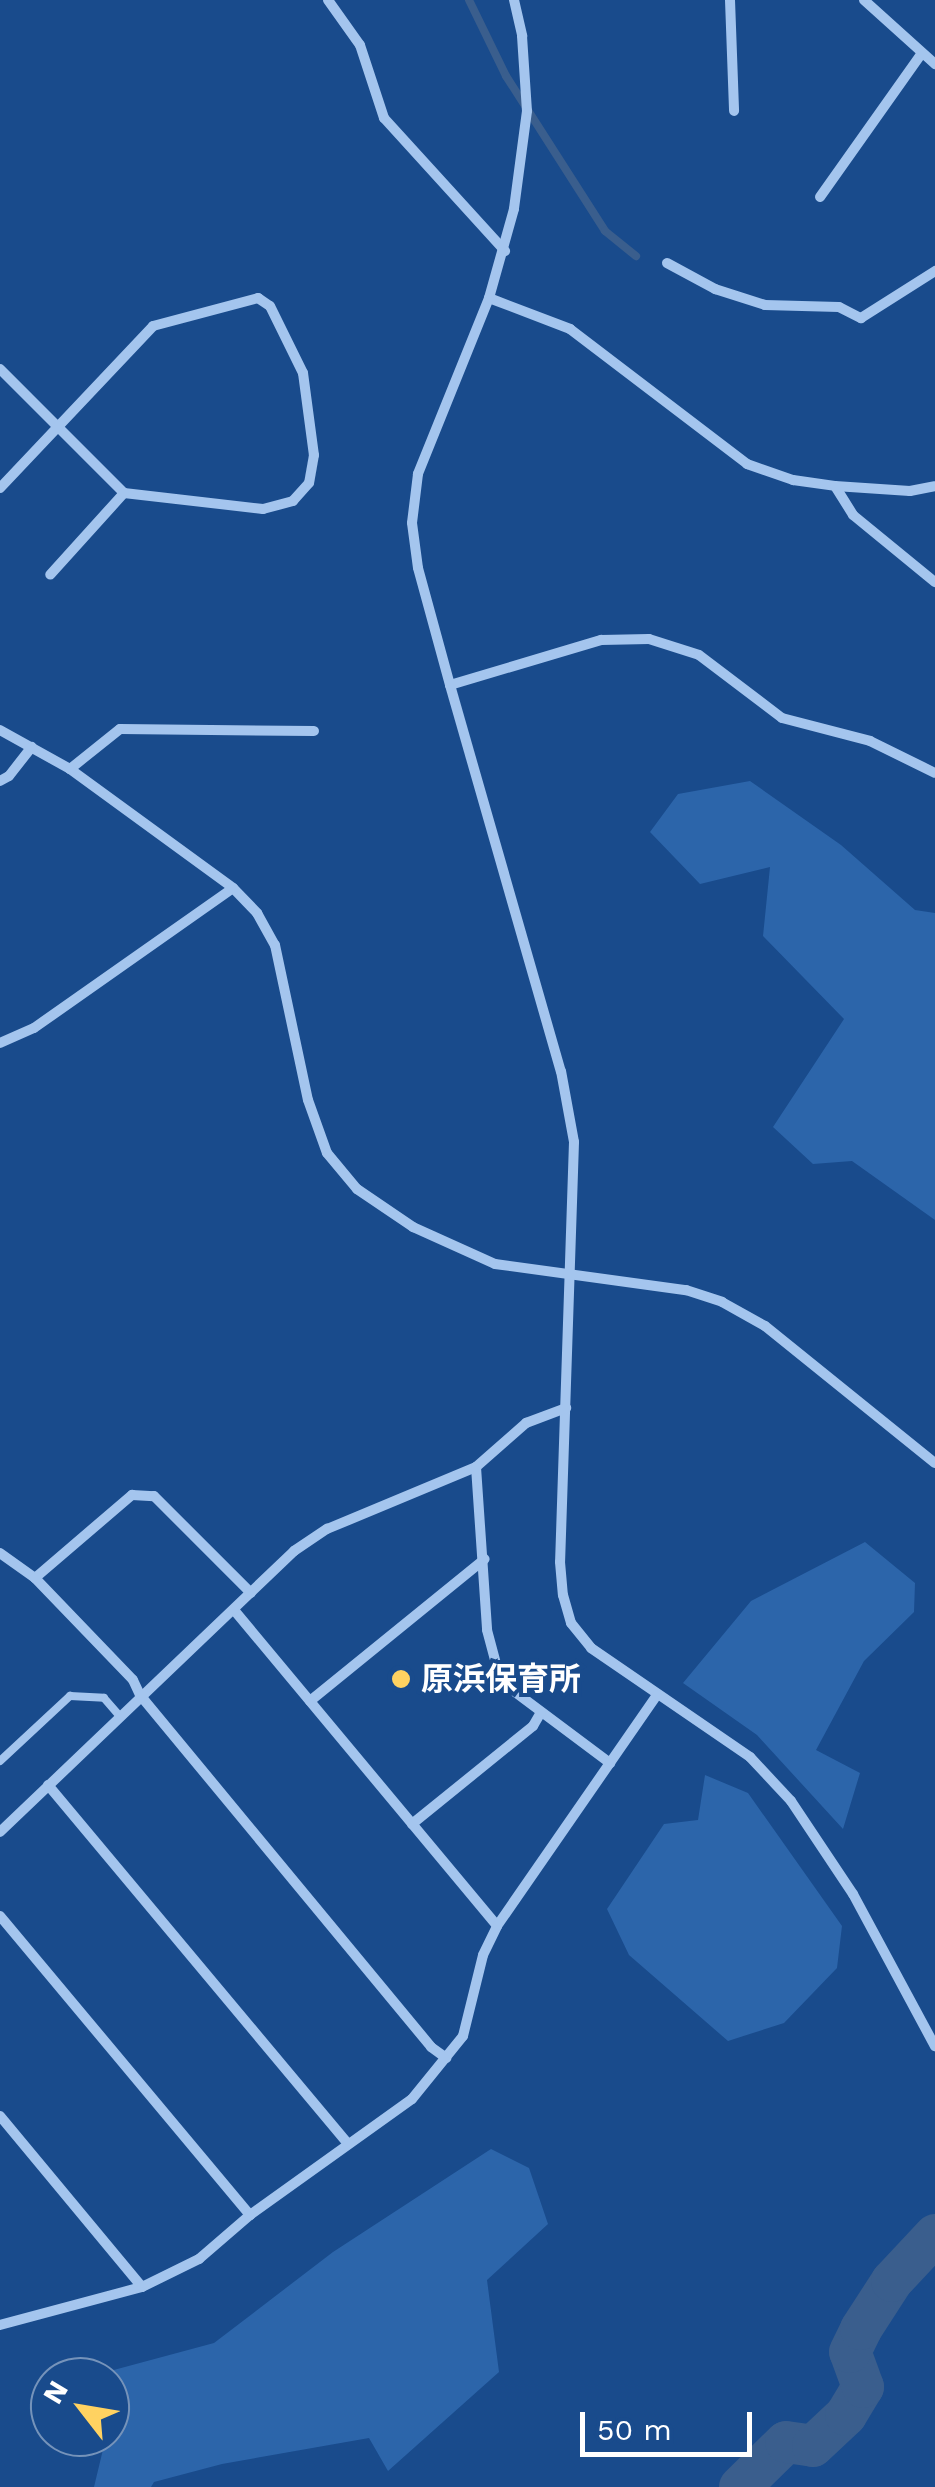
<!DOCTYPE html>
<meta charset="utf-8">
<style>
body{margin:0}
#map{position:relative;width:935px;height:2487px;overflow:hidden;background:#194b8c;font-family:"Work Sans","Noto Sans JP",sans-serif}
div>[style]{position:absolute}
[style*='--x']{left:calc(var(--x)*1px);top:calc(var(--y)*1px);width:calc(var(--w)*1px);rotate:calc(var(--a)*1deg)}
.green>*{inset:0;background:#2c65aa}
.stream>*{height:8px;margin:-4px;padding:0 4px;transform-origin:4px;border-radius:4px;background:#3a5e8d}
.river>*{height:42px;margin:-21px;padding:0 21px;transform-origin:21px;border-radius:21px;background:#3a5e8d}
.service>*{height:8px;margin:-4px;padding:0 4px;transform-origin:4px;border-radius:4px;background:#a4c5ee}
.minor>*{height:10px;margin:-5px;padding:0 5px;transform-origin:5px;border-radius:5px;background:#a4c5ee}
.dots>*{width:28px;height:28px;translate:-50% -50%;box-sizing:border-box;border:5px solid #194b8c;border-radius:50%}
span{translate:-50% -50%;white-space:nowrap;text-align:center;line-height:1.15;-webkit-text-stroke:8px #194b8c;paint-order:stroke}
.poi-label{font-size:32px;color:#fff;font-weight:700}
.left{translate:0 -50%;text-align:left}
.north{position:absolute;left:30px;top:2357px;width:100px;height:100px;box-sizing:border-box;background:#194b8c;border:2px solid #7593ba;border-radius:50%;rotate:301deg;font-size:28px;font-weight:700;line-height:40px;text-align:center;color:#fff}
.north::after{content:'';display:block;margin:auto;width:35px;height:45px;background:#ffd261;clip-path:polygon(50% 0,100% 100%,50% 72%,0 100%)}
.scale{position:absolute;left:580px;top:2412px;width:172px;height:45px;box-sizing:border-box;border:5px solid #fff;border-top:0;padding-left:12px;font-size:30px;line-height:35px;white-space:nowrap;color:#fff;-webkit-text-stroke:8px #194b8c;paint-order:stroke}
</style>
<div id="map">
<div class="green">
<div style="clip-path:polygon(750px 781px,841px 845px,915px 910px,935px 913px,935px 1220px,852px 1161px,813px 1164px,773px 1127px,844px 1019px,763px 936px,770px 867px,700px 884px,650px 832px,678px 794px)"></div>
<div style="clip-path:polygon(865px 1542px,915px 1583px,914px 1612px,864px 1661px,816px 1750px,860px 1773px,843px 1829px,757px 1735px,683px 1683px,751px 1601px)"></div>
<div style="clip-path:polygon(705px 1775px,748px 1793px,842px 1926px,837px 1968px,784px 2023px,728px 2041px,629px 1955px,607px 1909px,664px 1824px,698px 1820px)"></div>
<div style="clip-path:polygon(491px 2149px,529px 2168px,548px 2224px,487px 2280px,499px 2372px,388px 2471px,369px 2438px,222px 2464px,154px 2482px,151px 2487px,94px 2487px,106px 2437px,110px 2437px,110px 2371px,214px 2343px,333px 2252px)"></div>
</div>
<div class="stream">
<div style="--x:469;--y:0;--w:85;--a:64"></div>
<div style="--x:506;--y:76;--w:184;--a:57.4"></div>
<div style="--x:605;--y:231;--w:40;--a:39"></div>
</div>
<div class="river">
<div style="--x:740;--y:2487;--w:64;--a:-44.4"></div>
<div style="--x:786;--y:2442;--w:27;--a:8"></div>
<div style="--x:813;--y:2446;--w:45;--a:-43.2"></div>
<div style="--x:846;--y:2415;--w:33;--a:-59"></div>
<div style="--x:863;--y:2387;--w:37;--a:-110"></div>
<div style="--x:850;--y:2352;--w:25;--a:-64"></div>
<div style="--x:861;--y:2329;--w:57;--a:-57.1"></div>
<div style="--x:892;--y:2281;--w:63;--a:-46.9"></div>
</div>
<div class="service">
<div style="--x:0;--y:1761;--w:96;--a:-42.9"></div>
<div style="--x:70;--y:1696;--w:34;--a:3"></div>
<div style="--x:104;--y:1698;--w:23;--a:49"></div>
</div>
<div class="minor">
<div style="--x:328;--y:0;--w:55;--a:54.6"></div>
<div style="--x:360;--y:45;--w:77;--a:71.8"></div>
<div style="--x:384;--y:118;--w:180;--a:47.7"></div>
<div style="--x:514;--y:0;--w:37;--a:77"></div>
<div style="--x:522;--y:36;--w:75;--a:86.2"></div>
<div style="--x:527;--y:111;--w:99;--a:97.6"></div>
<div style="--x:514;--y:209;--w:92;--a:105.7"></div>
<div style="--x:489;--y:298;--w:190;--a:112"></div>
<div style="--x:418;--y:474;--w:49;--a:97"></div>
<div style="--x:412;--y:523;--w:45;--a:82.4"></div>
<div style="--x:418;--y:568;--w:121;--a:74.7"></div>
<div style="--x:450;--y:685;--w:402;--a:74"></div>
<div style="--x:561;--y:1071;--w:72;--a:79.6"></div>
<div style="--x:574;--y:1142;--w:420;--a:91.9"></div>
<div style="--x:560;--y:1562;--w:33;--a:85"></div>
<div style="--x:563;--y:1595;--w:29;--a:74"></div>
<div style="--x:571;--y:1623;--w:32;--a:51"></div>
<div style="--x:591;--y:1648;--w:193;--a:34.4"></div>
<div style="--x:750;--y:1757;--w:60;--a:47"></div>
<div style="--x:791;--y:1801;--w:112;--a:56.3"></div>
<div style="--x:853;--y:1894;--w:173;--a:61.7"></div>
<div style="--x:730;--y:0;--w:111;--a:87.9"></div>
<div style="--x:864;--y:0;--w:96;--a:42"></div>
<div style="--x:820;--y:197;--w:176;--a:-54.7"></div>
<div style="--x:667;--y:263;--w:55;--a:28.4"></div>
<div style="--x:715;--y:289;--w:52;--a:17.7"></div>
<div style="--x:765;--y:305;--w:74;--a:1.5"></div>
<div style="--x:839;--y:307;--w:25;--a:27"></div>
<div style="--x:861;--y:318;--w:88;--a:-32.4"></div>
<div style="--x:489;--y:298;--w:87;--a:20.9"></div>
<div style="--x:570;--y:329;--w:223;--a:37.3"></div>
<div style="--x:747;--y:464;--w:49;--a:19.2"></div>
<div style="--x:793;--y:480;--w:42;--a:8.1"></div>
<div style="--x:835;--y:486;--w:75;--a:3.8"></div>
<div style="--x:910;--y:491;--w:25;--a:-11"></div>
<div style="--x:0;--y:369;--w:175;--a:45"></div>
<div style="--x:835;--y:486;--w:34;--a:58"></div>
<div style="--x:853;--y:515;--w:106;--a:39.3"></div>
<div style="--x:0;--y:488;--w:223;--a:-46.6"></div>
<div style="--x:153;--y:326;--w:109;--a:-14.9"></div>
<div style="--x:258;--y:298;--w:14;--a:34"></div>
<div style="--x:270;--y:306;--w:75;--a:63.8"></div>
<div style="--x:303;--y:373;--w:83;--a:82.4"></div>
<div style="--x:314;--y:455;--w:28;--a:100"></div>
<div style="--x:309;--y:483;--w:24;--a:132"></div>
<div style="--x:293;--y:501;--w:31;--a:165"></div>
<div style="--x:263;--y:509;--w:140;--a:-173.4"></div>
<div style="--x:124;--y:493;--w:110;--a:132.1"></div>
<div style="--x:450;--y:685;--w:158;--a:-16.6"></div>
<div style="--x:601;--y:640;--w:48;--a:-1.2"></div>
<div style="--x:649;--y:639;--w:52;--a:17.7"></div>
<div style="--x:699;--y:655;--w:104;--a:37.2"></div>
<div style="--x:782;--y:718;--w:91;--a:14.6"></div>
<div style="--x:870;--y:741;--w:72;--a:26.2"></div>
<div style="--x:0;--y:730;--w:80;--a:29.1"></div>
<div style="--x:70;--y:769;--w:202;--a:36.1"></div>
<div style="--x:233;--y:888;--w:35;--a:46"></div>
<div style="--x:257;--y:913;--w:37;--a:61"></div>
<div style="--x:275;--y:945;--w:158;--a:78"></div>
<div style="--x:308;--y:1100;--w:56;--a:70.3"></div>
<div style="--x:327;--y:1153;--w:47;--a:50.2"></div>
<div style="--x:357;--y:1189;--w:68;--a:34.2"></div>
<div style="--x:413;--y:1227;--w:90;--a:24.3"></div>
<div style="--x:495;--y:1264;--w:193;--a:7.8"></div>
<div style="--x:686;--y:1290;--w:38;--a:18"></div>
<div style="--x:722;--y:1302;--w:49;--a:29.2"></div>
<div style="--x:765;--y:1326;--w:218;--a:38.9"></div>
<div style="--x:70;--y:769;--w:64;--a:-38.7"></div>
<div style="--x:120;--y:729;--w:194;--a:0.6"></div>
<div style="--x:0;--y:781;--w:10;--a:-29"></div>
<div style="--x:9;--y:776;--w:37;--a:-52"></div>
<div style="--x:0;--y:1043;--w:37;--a:-24"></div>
<div style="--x:34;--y:1028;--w:243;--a:-35.1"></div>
<div style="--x:476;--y:1467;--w:163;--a:86.1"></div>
<div style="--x:487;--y:1630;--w:39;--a:75"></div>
<div style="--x:497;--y:1668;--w:30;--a:53"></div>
<div style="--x:515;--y:1692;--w:119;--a:36.8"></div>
<div style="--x:0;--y:1553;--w:43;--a:35.5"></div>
<div style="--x:35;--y:1578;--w:141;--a:46.1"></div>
<div style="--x:133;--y:1680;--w:17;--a:65"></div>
<div style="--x:140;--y:1695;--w:457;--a:50.4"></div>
<div style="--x:431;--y:2047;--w:19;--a:36"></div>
<div style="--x:35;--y:1578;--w:128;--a:-40.6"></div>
<div style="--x:132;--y:1495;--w:22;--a:3"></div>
<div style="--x:154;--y:1496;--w:137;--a:45"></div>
<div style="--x:234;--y:1610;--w:411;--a:50.2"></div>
<div style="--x:310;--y:1701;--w:225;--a:-39.1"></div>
<div style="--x:48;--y:1785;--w:468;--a:50.1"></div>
<div style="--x:412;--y:1824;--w:156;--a:-39"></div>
<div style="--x:533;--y:1726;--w:16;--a:-60"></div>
<div style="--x:0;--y:1832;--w:407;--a:-43.7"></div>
<div style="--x:294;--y:1551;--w:40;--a:-34"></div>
<div style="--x:327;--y:1529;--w:161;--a:-22.6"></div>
<div style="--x:476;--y:1467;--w:67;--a:-41.3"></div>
<div style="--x:526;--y:1423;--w:43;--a:-20.6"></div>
<div style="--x:0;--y:1916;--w:390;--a:50.1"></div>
<div style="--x:0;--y:2116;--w:222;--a:50.3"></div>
<div style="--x:0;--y:2325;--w:147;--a:-15"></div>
<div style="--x:142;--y:2287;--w:64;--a:-26.2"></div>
<div style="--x:199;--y:2259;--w:67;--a:-40.8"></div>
<div style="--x:250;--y:2215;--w:199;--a:-35.6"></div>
<div style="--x:412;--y:2099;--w:81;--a:-51"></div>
<div style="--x:463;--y:2036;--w:83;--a:-76.1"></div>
<div style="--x:483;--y:1955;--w:32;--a:-64"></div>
<div style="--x:497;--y:1926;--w:281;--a:-55.3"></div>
</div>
<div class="dots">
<div style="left:401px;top:1679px;background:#ffd261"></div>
</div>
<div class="poi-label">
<span class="left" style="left:421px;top:1679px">原浜保育所</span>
</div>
<div class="north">N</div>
<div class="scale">50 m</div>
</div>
